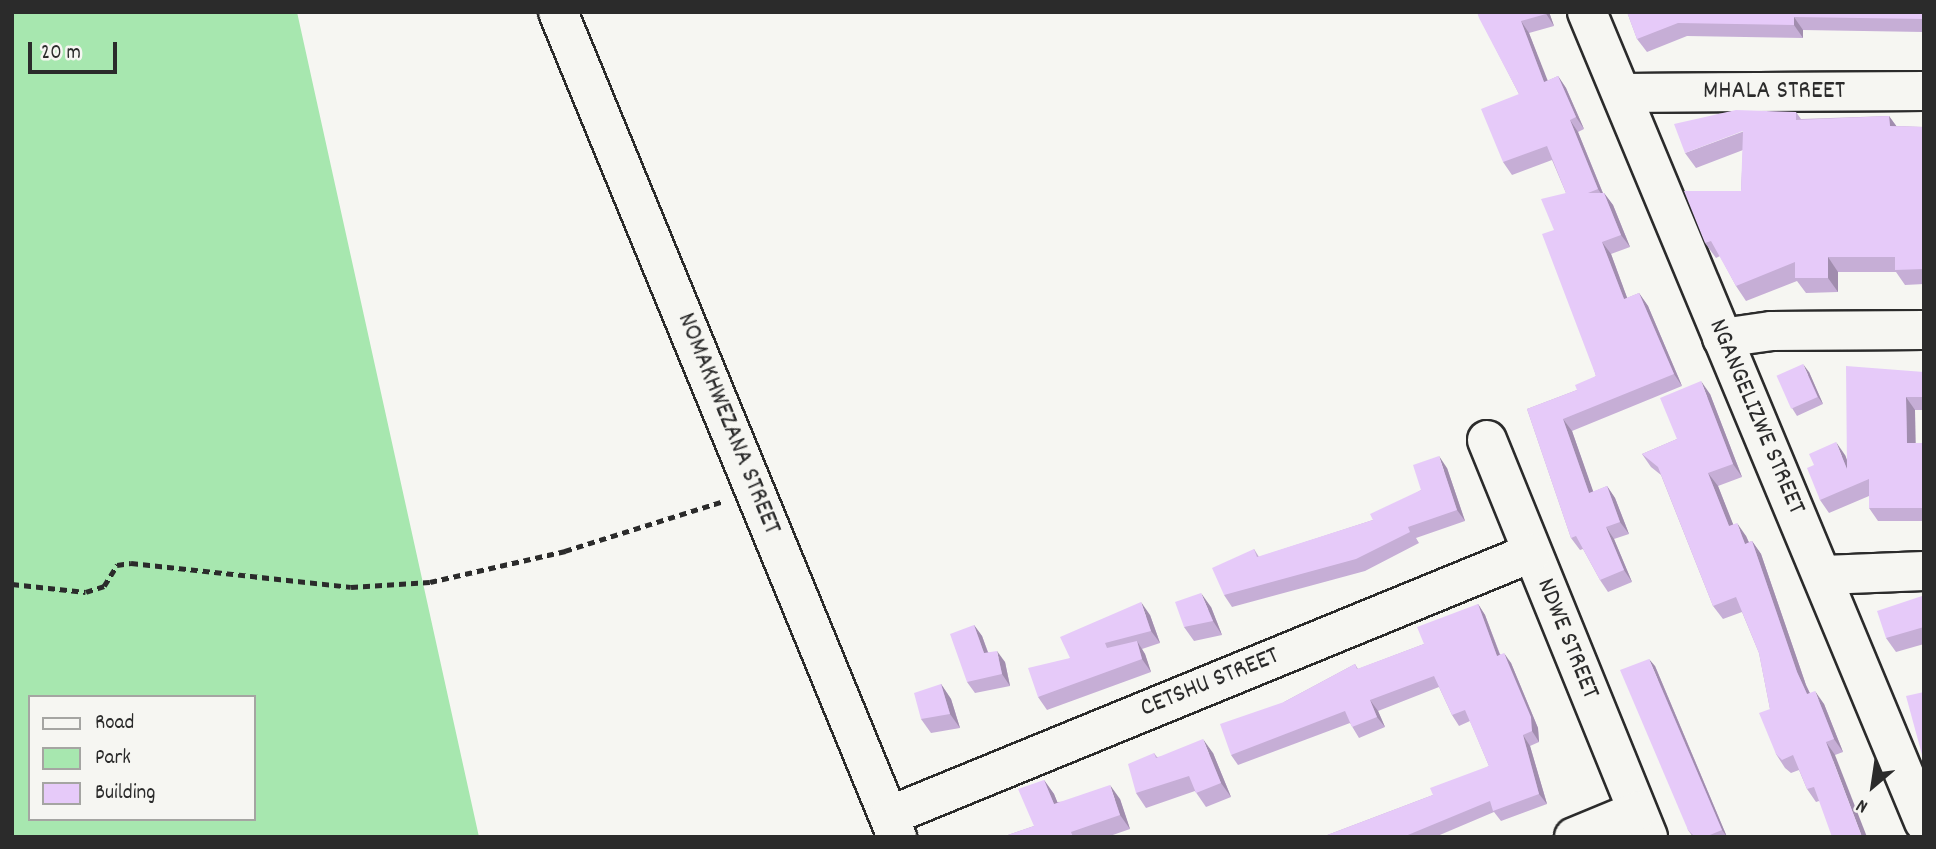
<!DOCTYPE html>
<style>
body{margin:0}
#map{position:relative;width:1936px;height:849px;overflow:hidden;background:#f6f6f2;font-family:Dekko,sans-serif}
div>[style]{position:absolute}
[style*='--x']{left:calc(var(--x)*1px);top:calc(var(--y)*1px);width:calc(var(--w)*1px);rotate:calc(var(--a)*1deg)}
.green>*{inset:0;background:#a7e7af}
.path>*{height:4.5px;margin-top:-2.25px;transform-origin:0;background:repeating-linear-gradient(90deg,#2b2b2b 0 7px,transparent 0 12px)}
.roads{filter:drop-shadow(2px 0 #2b2b2b) drop-shadow(-2px 0 #2b2b2b) drop-shadow(0 2px #2b2b2b) drop-shadow(0 -2px #2b2b2b)}
.minor>*{height:38px;margin:-19px;padding:0 19px;transform-origin:19px;border-radius:19px;background:#f6f6f2}
.wall>*{inset:0;background:#c6aed6}
.shaded-wall>*{inset:0;background:#a18dae}
.building>*{inset:0;background:#e6caf9;transform-origin:0 0}
span{translate:-50% -50%;white-space:nowrap;text-align:center;line-height:1.15;-webkit-text-stroke:5px #f6f6f2;paint-order:stroke}
.street-label{font-size:26px;color:#2b2b2b}
.frame{position:absolute;inset:0;border:14px solid #2b2b2b;pointer-events:none}
.legend{position:absolute;left:28px;top:695px;width:228px;height:126px;box-sizing:border-box;background:#f6f6f2;border:2px solid #a5a5a2;margin:0;padding:9px 12px;list-style:none;font-size:21px;color:#2b2b2b}
.legend li{display:flex;align-items:center;gap:14px;height:35px}
.legend b{width:35px;border:2px solid #a5a5a2}
.north{position:absolute;left:1838px;top:751px;width:70px;height:70px;-webkit-text-stroke:5px #f6f6f2;paint-order:stroke;rotate:209deg;font-size:19px;font-weight:700;line-height:28px;text-align:center;color:#2b2b2b}
.north::after{content:'';display:block;margin:auto;width:24px;height:32px;background:#2b2b2b;clip-path:polygon(50% 0,100% 100%,50% 72%,0 100%)}
.scale{position:absolute;left:28px;top:42px;width:89px;height:32px;box-sizing:border-box;border:4px solid #2b2b2b;border-top:0;padding-left:9px;font-size:21px;line-height:24px;white-space:nowrap;color:#2b2b2b;-webkit-text-stroke:5px #f6f6f2;paint-order:stroke}
</style>
<div id="map">
<div class="green">
<div style="clip-path:polygon(evenodd,12px 12px,297px 12px,479px 837px,12px 837px,12px 12px,30px 697px,254px 697px,254px 819px,30px 819px,30px 697px)"></div>
</div>
<div class="path">
<div style="--x:12;--y:584;--w:74;--a:6.2"></div>
<div style="--x:86;--y:592;--w:19;--a:-18"></div>
<div style="--x:104;--y:586;--w:25;--a:-58"></div>
<div style="--x:117;--y:565;--w:14;--a:-8"></div>
<div style="--x:131;--y:563;--w:221;--a:6.2"></div>
<div style="--x:351;--y:587;--w:79;--a:-3.6"></div>
<div style="--x:430;--y:582;--w:139;--a:-12.9"></div>
<div style="--x:565;--y:551;--w:167;--a:-17.5"></div>
</div>
<div class="roads">
<div class="minor">
<div style="--x:558;--y:12;--w:892;--a:67.66"></div>
<div style="--x:1587;--y:12;--w:877;--a:67.41"></div>
<div style="--x:1624;--y:93;--w:300;--a:-0.4"></div>
<div style="--x:1722;--y:338;--w:49;--a:-8.1"></div>
<div style="--x:1771;--y:331;--w:153;--a:-0.4"></div>
<div style="--x:1487;--y:440;--w:428;--a:67.9"></div>
<div style="--x:1824;--y:575;--w:100;--a:-2.3"></div>
<div style="--x:889;--y:816;--w:694;--a:-22.28"></div>
<div style="--x:1574;--y:837;--w:68;--a:-22.4"></div>
</div>
</div>
<div class="wall">
<div style="clip-path:polygon(1477px 12px,1549px 12px,1554px 26px,1529px 33px,1547px 81px,1558px 76px,1566px 88px,1584px 129px,1578px 132px,1603px 193px,1604px 193px,1613px 205px,1630px 247px,1611px 254px,1627px 298px,1639px 293px,1648px 306px,1682px 386px,1572px 431px,1593px 492px,1607px 486px,1615px 498px,1629px 534px,1614px 539px,1632px 582px,1608px 592px,1600px 580px,1583px 549px,1580px 550px,1571px 538px,1527px 409px,1577px 390px,1596px 376px,1554px 230px,1566px 193px,1552px 160px,1512px 175px,1503px 162px,1519px 94px)"></div>
<div style="clip-path:polygon(1627px 12px,1924px 12px,1924px 32px,1803px 30px,1803px 38px,1687px 36px,1647px 52px,1637px 39px)"></div>
<div style="clip-path:polygon(1796px 112px,1801px 119px,1889px 116px,1896px 126px,1924px 127px,1924px 284px,1905px 285px,1896px 272px,1838px 272px,1838px 292px,1806px 293px,1797px 281px,1746px 301px,1736px 286px,1720px 256px,1716px 258px,1705px 243px,1741px 191px,1743px 150px,1696px 168px,1685px 153px)"></div>
<div style="clip-path:polygon(1809px 372px,1823px 404px,1797px 416px,1792px 408px)"></div>
<div style="clip-path:polygon(1924px 372px,1924px 410px,1915px 410px,1915px 443px,1924px 443px,1924px 521px,1878px 521px,1869px 508px,1869px 496px,1829px 513px,1820px 500px,1814px 465px,1845px 455px,1847px 461px)"></div>
<div style="clip-path:polygon(1710px 394px,1742px 477px,1718px 486px,1733px 525px,1746px 536px,1749px 542px,1752px 541px,1761px 554px,1806px 685px,1810px 693px,1824px 704px,1843px 752px,1835px 755px,1819px 801px,1816px 802px,1807px 789px,1799px 770px,1791px 773px,1785px 768px,1776px 754px,1770px 709px,1759px 653px,1742px 612px,1723px 619px,1713px 606px,1661px 475px,1651px 467px,1642px 454px,1677px 439px)"></div>
<div style="clip-path:polygon(1447px 468px,1465px 521px,1416px 538px,1419px 543px,1365px 571px,1232px 607px,1224px 595px,1254px 549px,1259px 557px,1373px 520px,1421px 490px)"></div>
<div style="clip-path:polygon(1924px 596px,1924px 644px,1896px 652px,1886px 638px)"></div>
<div style="clip-path:polygon(1478px 604px,1485px 615px,1500px 654px,1511px 663px,1538px 728px,1539px 742px,1530px 746px,1547px 804px,1501px 821px,1494px 812px,1435px 837px,1322px 837px,1433px 795px,1489px 766px,1470px 721px,1459px 726px,1452px 715px,1439px 687px,1378px 711px,1385px 727px,1359px 738px,1350px 723px,1238px 765px,1231px 755px,1284px 702px,1355px 664px,1358px 669px,1424px 644px)"></div>
<div style="clip-path:polygon(1211px 607px,1222px 635px,1194px 641px,1184px 627px)"></div>
<div style="clip-path:polygon(1150px 615px,1160px 643px,1142px 649px,1145px 654px,1151px 672px,1047px 710px,1038px 697px,1070px 658px)"></div>
<div style="clip-path:polygon(974px 625px,982px 636px,988px 652px,1005px 662px,1010px 686px,975px 693px,967px 682px)"></div>
<div style="clip-path:polygon(1655px 666px,1727px 837px,1693px 837px,1688px 830px)"></div>
<div style="clip-path:polygon(941px 684px,951px 699px,960px 728px,931px 733px,921px 719px)"></div>
<div style="clip-path:polygon(1154px 753px,1157px 757px,1213px 753px,1231px 797px,1206px 807px,1195px 791px,1146px 808px,1136px 793px)"></div>
<div style="clip-path:polygon(1044px 780px,1054px 794px,1057px 802px,1120px 799px,1130px 829px,1107px 837px,1002px 837px,1034px 826px)"></div>
</div>
<div class="shaded-wall">
<div style="clip-path:polygon(1545px 12px,1549px 12px,1554px 26px)"></div>
<div style="clip-path:polygon(1794px 17px,1803px 30px,1803px 38px,1794px 25px)"></div>
<div style="clip-path:polygon(1521px 21px,1529px 33px,1553px 94px,1544px 82px)"></div>
<div style="clip-path:polygon(1558px 76px,1566px 88px,1584px 129px,1576px 117px)"></div>
<div style="clip-path:polygon(1889px 116px,1900px 131px,1890px 126px)"></div>
<div style="clip-path:polygon(1570px 120px,1578px 132px,1606px 201px,1598px 189px)"></div>
<div style="clip-path:polygon(1604px 193px,1613px 205px,1630px 247px,1621px 235px)"></div>
<div style="clip-path:polygon(1602px 242px,1611px 254px,1632px 311px,1624px 299px)"></div>
<div style="clip-path:polygon(1828px 257px,1838px 272px,1838px 292px,1828px 278px)"></div>
<div style="clip-path:polygon(1639px 293px,1648px 306px,1682px 386px,1674px 374px)"></div>
<div style="clip-path:polygon(1803px 364px,1809px 372px,1823px 404px,1818px 397px)"></div>
<div style="clip-path:polygon(1701px 381px,1710px 394px,1742px 477px,1733px 464px)"></div>
<div style="clip-path:polygon(1906px 397px,1915px 410px,1916px 456px,1907px 443px)"></div>
<div style="clip-path:polygon(1563px 419px,1572px 431px,1598px 505px,1589px 493px)"></div>
<div style="clip-path:polygon(1836px 442px,1845px 455px,1856px 482px,1847px 469px)"></div>
<div style="clip-path:polygon(1439px 456px,1447px 468px,1465px 521px,1457px 510px)"></div>
<div style="clip-path:polygon(1708px 473px,1718px 486px,1739px 539px,1729px 526px)"></div>
<div style="clip-path:polygon(1607px 486px,1615px 498px,1629px 534px,1620px 522px)"></div>
<div style="clip-path:polygon(1737px 523px,1746px 536px,1755px 557px,1745px 544px)"></div>
<div style="clip-path:polygon(1606px 527px,1614px 539px,1632px 582px,1624px 570px)"></div>
<div style="clip-path:polygon(1752px 541px,1761px 554px,1806px 685px,1816px 707px,1807px 694px,1797px 672px)"></div>
<div style="clip-path:polygon(1201px 593px,1211px 607px,1222px 635px,1213px 621px)"></div>
<div style="clip-path:polygon(1141px 602px,1150px 615px,1160px 643px,1151px 631px)"></div>
<div style="clip-path:polygon(1478px 604px,1485px 615px,1504px 666px,1497px 656px)"></div>
<div style="clip-path:polygon(974px 625px,982px 636px,992px 664px,984px 653px)"></div>
<div style="clip-path:polygon(1137px 641px,1145px 654px,1151px 672px,1142px 659px)"></div>
<div style="clip-path:polygon(997px 651px,1005px 662px,1010px 686px,1002px 674px)"></div>
<div style="clip-path:polygon(1504px 653px,1511px 663px,1538px 728px,1539px 742px,1532px 731px)"></div>
<div style="clip-path:polygon(1649px 659px,1655px 666px,1727px 837px,1722px 830px)"></div>
<div style="clip-path:polygon(941px 684px,951px 699px,960px 728px,950px 714px)"></div>
<div style="clip-path:polygon(1815px 691px,1824px 704px,1843px 752px,1834px 739px)"></div>
<div style="clip-path:polygon(1370px 700px,1378px 711px,1385px 727px,1377px 717px)"></div>
<div style="clip-path:polygon(1523px 735px,1530px 746px,1547px 804px,1539px 794px)"></div>
<div style="clip-path:polygon(1203px 739px,1213px 753px,1231px 797px,1221px 783px)"></div>
<div style="clip-path:polygon(1826px 742px,1835px 755px,1867px 837px,1862px 837px)"></div>
<div style="clip-path:polygon(1044px 780px,1054px 794px,1064px 818px,1054px 804px)"></div>
<div style="clip-path:polygon(1110px 785px,1120px 799px,1130px 829px,1120px 815px)"></div>
</div>
<div class="building">
<div style="clip-path:polygon(1477px 12px,1545px 12px,1546px 14px,1521px 21px,1544px 82px,1558px 76px,1576px 117px,1570px 120px,1598px 189px,1588px 193px,1604px 193px,1621px 235px,1602px 242px,1624px 299px,1639px 293px,1674px 374px,1563px 419px,1589px 493px,1607px 486px,1620px 522px,1606px 527px,1624px 570px,1600px 580px,1576px 536px,1571px 538px,1527px 409px,1577px 390px,1575px 385px,1596px 376px,1542px 234px,1554px 230px,1541px 199px,1566px 193px,1547px 146px,1503px 162px,1481px 109px,1519px 94px,1479px 18px)"></div>
<div style="clip-path:polygon(1627px 12px,1924px 12px,1924px 19px,1794px 17px,1794px 25px,1678px 23px,1637px 39px)"></div>
<div style="clip-path:polygon(1736px 110px,1796px 112px,1796px 120px,1889px 116px,1890px 126px,1924px 127px,1924px 269px,1895px 270px,1895px 257px,1828px 257px,1828px 278px,1795px 278px,1795px 262px,1736px 286px,1711px 241px,1705px 243px,1684px 191px,1741px 191px,1743px 131px,1685px 153px,1674px 124px)"></div>
<div style="left:1803px;top:364px;width:36px;height:29px;rotate:66deg"></div>
<div style="clip-path:polygon(1846px 366px,1924px 372px,1924px 397px,1906px 397px,1907px 443px,1924px 443px,1924px 508px,1869px 508px,1869px 479px,1820px 500px,1807px 468px,1814px 465px,1809px 454px,1836px 442px,1847px 469px)"></div>
<div style="clip-path:polygon(1701px 381px,1733px 464px,1708px 473px,1729px 526px,1737px 523px,1745px 544px,1752px 541px,1797px 672px,1807px 694px,1815px 691px,1834px 739px,1826px 742px,1862px 837px,1832px 837px,1814px 787px,1807px 789px,1793px 755px,1782px 760px,1776px 754px,1759px 713px,1770px 709px,1759px 653px,1736px 597px,1713px 606px,1658px 467px,1642px 454px,1677px 439px,1660px 398px)"></div>
<div style="clip-path:polygon(1439px 456px,1457px 510px,1408px 527px,1410px 532px,1356px 559px,1224px 595px,1212px 568px,1254px 549px,1257px 557px,1373px 520px,1370px 514px,1421px 490px,1413px 465px)"></div>
<div style="clip-path:polygon(1201px 593px,1213px 621px,1184px 627px,1175px 602px)"></div>
<div style="clip-path:polygon(1922px 596px,1924px 596px,1924px 627px,1886px 638px,1877px 611px)"></div>
<div style="clip-path:polygon(1141px 602px,1151px 631px,1105px 643px,1107px 648px,1137px 641px,1142px 659px,1038px 697px,1028px 668px,1070px 658px,1060px 637px)"></div>
<div style="clip-path:polygon(1478px 604px,1497px 656px,1504px 653px,1531px 717px,1532px 731px,1523px 735px,1539px 794px,1493px 811px,1490px 801px,1403px 837px,1322px 837px,1433px 795px,1430px 788px,1489px 766px,1465px 710px,1452px 715px,1434px 676px,1370px 700px,1377px 717px,1352px 727px,1345px 711px,1231px 755px,1220px 724px,1284px 702px,1355px 664px,1357px 669px,1424px 644px,1417px 627px)"></div>
<div style="clip-path:polygon(974px 625px,984px 653px,997px 651px,1002px 674px,967px 682px,950px 634px)"></div>
<div style="clip-path:polygon(1649px 659px,1722px 830px,1705px 837px,1695px 837px,1688px 830px,1620px 670px)"></div>
<div style="clip-path:polygon(941px 684px,950px 714px,921px 719px,914px 693px)"></div>
<div style="clip-path:polygon(1924px 692px,1924px 762px,1906px 696px)"></div>
<div style="clip-path:polygon(1203px 739px,1221px 783px,1196px 793px,1189px 776px,1136px 793px,1128px 764px,1154px 753px,1156px 758px)"></div>
<div style="clip-path:polygon(1044px 780px,1054px 804px,1110px 785px,1120px 815px,1071px 832px,1073px 837px,1002px 837px,1034px 826px,1018px 789px)"></div>
</div>
<div class="street-label">
<span style="left:1774px;top:92px">MHALA STREET</span>
<span style="left:1756px;top:417px;rotate:67deg">NGANGELIZWE STREET</span>
<span style="left:728px;top:424px;rotate:68deg">NOMAKHWEZANA STREET</span>
<span style="left:1567px;top:639px;rotate:68deg">NDWE STREET</span>
<span style="left:1210px;top:683px;rotate:-22deg">CETSHU STREET</span>
</div>
<div class="frame"></div>
<ul class="legend">
<li><b style="height:9px;background:#f6f6f2"></b>Road</li>
<li><b style="height:19px;background:#a7e7af"></b>Park</li>
<li><b style="height:19px;background:#e6caf9"></b>Building</li>
</ul>
<div class="north">N</div>
<div class="scale">20 m</div>
</div>
